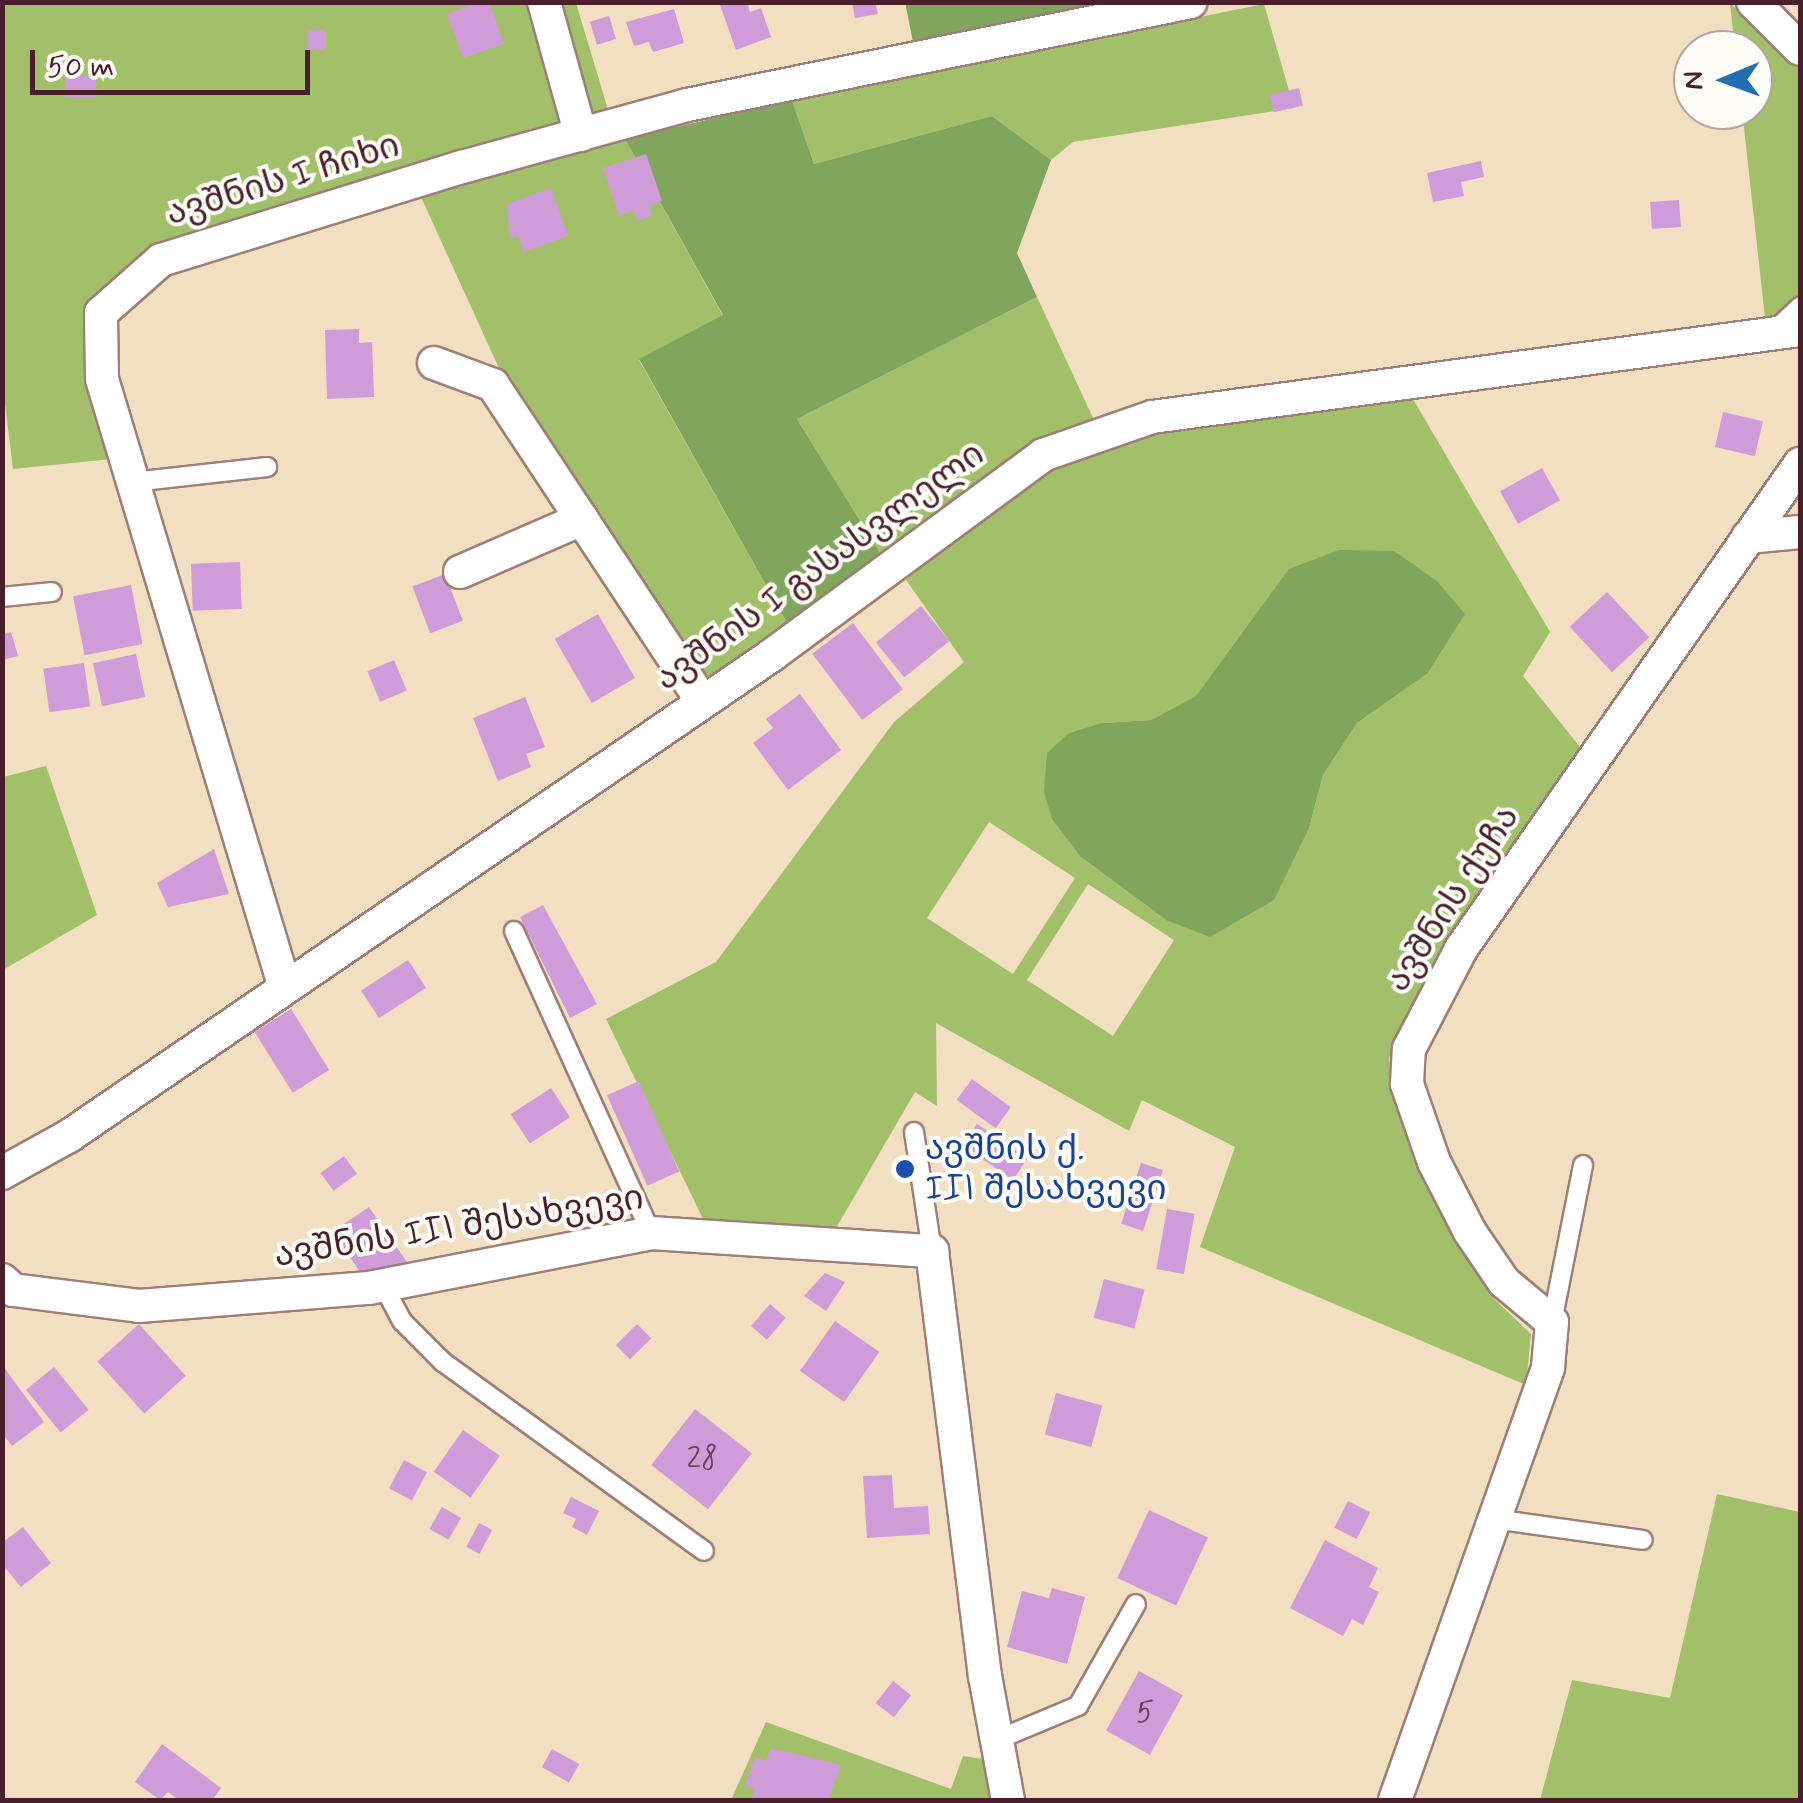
<!DOCTYPE html>
<meta charset="utf-8">
<style>
body{margin:0}
#map{position:relative;width:1803px;height:1803px;overflow:hidden;background:#f2dec1;font-family:Mynerve,"Noto Sans Georgian",sans-serif}
div>[style]{position:absolute}
[style*='--x']{left:calc(var(--x)*1px);top:calc(var(--y)*1px);width:calc(var(--w)*1px);rotate:calc(var(--a)*1deg)}
.green>*{inset:0;background:#a1c069}
.forest>*{inset:0;background:#80a65d}
.building>*{inset:0;background:#cf9cd9;transform-origin:0 0}
.roads{filter:drop-shadow(2px 0 #9e7e76) drop-shadow(-2px 0 #9e7e76) drop-shadow(0 2px #9e7e76) drop-shadow(0 -2px #9e7e76)}
.lane>*{height:18px;margin:-9px;padding:0 9px;transform-origin:9px;border-radius:9px;background:#fff}
.street>*{height:32px;margin:-16px;padding:0 16px;transform-origin:16px;border-radius:16px;background:#fff}
.dots>*{width:28px;height:28px;translate:-50% -50%;box-sizing:border-box;border:5px solid #fdfcf7;border-radius:50%}
span{translate:-50% -50%;white-space:nowrap;text-align:center;line-height:1.15;-webkit-text-stroke:8px #fdfcf7;paint-order:stroke}
.number-label{font-size:30px;color:#6b3e56}
.number-label span{-webkit-text-stroke-width:0}
.street-label{font-size:35px;color:#4a1f2b}
.transit-label{font-size:35px;color:#164399}
.left{translate:0 -50%;text-align:left}
.frame{position:absolute;inset:0;border:5px solid #4a1f2b;pointer-events:none}
.north{position:absolute;left:1673px;top:30px;width:100px;height:100px;box-sizing:border-box;background:#fdfcf7;border:2px solid #b5a4a5;border-radius:50%;rotate:269deg;font-size:28px;font-weight:700;line-height:40px;text-align:center;color:#4a1f2b}
.north::after{content:'';display:block;margin:auto;width:35px;height:45px;background:#1f6fb2;clip-path:polygon(50% 0,100% 100%,50% 72%,0 100%)}
.scale{position:absolute;left:30px;top:50px;width:280px;height:45px;box-sizing:border-box;border:5px solid #4a1f2b;border-top:0;padding-left:12px;font-size:30px;line-height:35px;white-space:nowrap;color:#4a1f2b;-webkit-text-stroke:8px #fdfcf7;paint-order:stroke}
</style>
<div id="map">
<div class="green">
<div style="clip-path:polygon(2px 3px,576px 3px,609px 113px,402px 171px,86px 308px,112px 459px,13px 469px,2px 380px)"></div>
<div style="clip-path:polygon(1730px 3px,1800px 64px,1800px 310px,1765px 318px,1742px 110px,1753px 110px,1753px 50px,1735px 50px)"></div>
<div style="clip-path:polygon(1264px 4px,1294px 108px,1073px 142px,1051px 160px,992px 116px,814px 164px,792px 100px)"></div>
<div style="clip-path:polygon(625px 139px,723px 316px,639px 360px,791px 630px,705px 682px,503px 377px,421px 197px)"></div>
<div style="clip-path:polygon(1037px 297px,1094px 420px,1037px 449px,885px 561px,797px 419px)"></div>
<div style="clip-path:polygon(evenodd,1410px 394px,1550px 632px,1523px 676px,1580px 747px,1400px 1029px,1389px 1058px,1394px 1088px,1490px 1295px,1531px 1334px,1526px 1385px,1200px 1247px,1235px 1147px,1142px 1100px,1129px 1131px,936px 1023px,937px 1106px,915px 1092px,832px 1235px,707px 1227px,606px 1019px,716px 962px,894px 722px,964px 662px,906px 580px,1039px 473px,1150px 429px,1410px 394px,1242px 638px,1427px 674px,1357px 723px,1323px 775px,1309px 828px,1166px 920px,1081px 857px,1102px 723px,1151px 720px,1197px 696px,1242px 638px,1410px 394px,989px 822px,1075px 878px,1013px 974px,927px 918px,989px 822px,1410px 394px,1088px 884px,1174px 940px,1113px 1036px,1027px 980px,1088px 884px)"></div>
<div style="clip-path:polygon(46px 766px,97px 915px,3px 970px,3px 777px)"></div>
<div style="clip-path:polygon(1717px 1494px,1800px 1512px,1800px 1800px,1540px 1800px,1572px 1680px,1670px 1698px)"></div>
<div style="clip-path:polygon(766px 1722px,951px 1789px,963px 1756px,990px 1760px,997px 1800px,731px 1800px)"></div>
</div>
<div class="forest">
<div style="clip-path:polygon(905px 2px,1125px 3px,914px 47px)"></div>
<div style="clip-path:polygon(792px 100px,814px 164px,992px 116px,1051px 160px,1017px 253px,1037px 297px,797px 419px,885px 561px,791px 630px,639px 359px,723px 315px,625px 139px)"></div>
<div style="clip-path:polygon(1339px 550px,1394px 551px,1437px 581px,1465px 614px,1427px 674px,1357px 723px,1323px 775px,1309px 828px,1274px 900px,1210px 937px,1166px 920px,1081px 857px,1052px 819px,1044px 792px,1047px 753px,1069px 733px,1102px 723px,1151px 720px,1196px 696px,1289px 569px)"></div>
</div>
<div class="building">
<div style="clip-path:polygon(478px 2px,489px 2px,504px 44px,463px 58px,447px 14px)"></div>
<div style="clip-path:polygon(727px 2px,747px 2px,750px 12px,761px 8px,771px 37px,736px 50px,720px 5px)"></div>
<div style="clip-path:polygon(852px 2px,875px 2px,878px 14px,855px 18px)"></div>
<div style="clip-path:polygon(674px 9px,684px 43px,653px 52px,649px 42px,634px 46px,626px 22px)"></div>
<div style="left:609px;top:16px;width:24px;height:20px;rotate:73deg"></div>
<div style="left:307px;top:30px;width:19px;height:20px"></div>
<div style="left:1686px;top:48px;width:7px;height:25px"></div>
<div style="left:65px;top:75px;width:31px;height:22px"></div>
<div style="left:1299px;top:88px;width:18px;height:30px;rotate:77deg"></div>
<div style="clip-path:polygon(646px 154px,662px 201px,649px 206px,652px 216px,637px 221px,634px 211px,619px 216px,603px 168px)"></div>
<div style="clip-path:polygon(1481px 161px,1484px 177px,1461px 182px,1464px 196px,1433px 202px,1427px 173px)"></div>
<div style="clip-path:polygon(551px 188px,568px 236px,524px 252px,518px 236px,510px 238px,507px 204px)"></div>
<div style="left:1679px;top:200px;width:27px;height:29px;rotate:86deg"></div>
<div style="clip-path:polygon(359px 329px,359px 343px,372px 342px,374px 397px,327px 399px,325px 330px)"></div>
<div style="left:1723px;top:412px;width:41px;height:36px;rotate:13deg"></div>
<div style="left:1542px;top:468px;width:37px;height:48px;rotate:61deg"></div>
<div style="left:240px;top:562px;width:47px;height:49px;rotate:88deg"></div>
<div style="left:445px;top:574px;width:50px;height:35px;rotate:69deg"></div>
<div style="left:131px;top:585px;width:60px;height:59px;rotate:79deg"></div>
<div style="left:1607px;top:592px;width:62px;height:51px;rotate:47deg"></div>
<div style="left:921px;top:606px;width:45px;height:58px;rotate:51deg"></div>
<div style="left:598px;top:614px;width:74px;height:50px;rotate:60deg"></div>
<div style="left:853px;top:623px;width:83px;height:51px;rotate:53deg"></div>
<div style="clip-path:polygon(11px 632px,18px 656px,2px 660px,2px 635px)"></div>
<div style="left:136px;top:654px;width:44px;height:44px;rotate:78deg"></div>
<div style="left:394px;top:660px;width:33px;height:29px;rotate:67deg"></div>
<div style="left:84px;top:663px;width:44px;height:41px;rotate:82deg"></div>
<div style="clip-path:polygon(800px 694px,841px 750px,788px 790px,753px 743px,773px 728px,766px 719px)"></div>
<div style="clip-path:polygon(525px 697px,545px 747px,526px 754px,531px 767px,498px 781px,473px 718px)"></div>
<div style="clip-path:polygon(214px 849px,229px 894px,168px 907px,157px 883px)"></div>
<div style="clip-path:polygon(543px 905px,597px 1004px,570px 1018px,520px 917px)"></div>
<div style="left:408px;top:960px;width:33px;height:56px;rotate:57deg"></div>
<div style="left:291px;top:1009px;width:72px;height:43px;rotate:58deg"></div>
<div style="left:972px;top:1079px;width:48px;height:26px;rotate:36deg"></div>
<div style="left:639px;top:1081px;width:99px;height:35px;rotate:66deg"></div>
<div style="left:551px;top:1088px;width:35px;height:48px;rotate:57deg"></div>
<div style="left:977px;top:1124px;width:61px;height:26px;rotate:34deg"></div>
<div style="left:344px;top:1156px;width:22px;height:29px;rotate:54deg"></div>
<div style="left:1141px;top:1163px;width:23px;height:64px;rotate:18deg"></div>
<div style="clip-path:polygon(369px 1207px,409px 1265px,363px 1276px,332px 1232px)"></div>
<div style="left:1167px;top:1209px;width:28px;height:61px;rotate:10deg"></div>
<div style="clip-path:polygon(825px 1273px,845px 1282px,826px 1311px,804px 1296px)"></div>
<div style="left:1104px;top:1279px;width:42px;height:40px;rotate:15deg"></div>
<div style="left:770px;top:1304px;width:21px;height:29px;rotate:41deg"></div>
<div style="left:835px;top:1321px;width:54px;height:61px;rotate:35deg"></div>
<div style="left:139px;top:1324px;width:70px;height:56px;rotate:48deg"></div>
<div style="left:637px;top:1324px;width:20px;height:30px;rotate:45deg"></div>
<div style="clip-path:polygon(3px 1366px,44px 1422px,12px 1446px,3px 1434px)"></div>
<div style="left:54px;top:1367px;width:55px;height:36px;rotate:51deg"></div>
<div style="left:1056px;top:1393px;width:48px;height:43px;rotate:15deg"></div>
<div style="left:695px;top:1409px;width:72px;height:71px;rotate:38deg"></div>
<div style="left:463px;top:1430px;width:45px;height:51px;rotate:35deg"></div>
<div style="left:404px;top:1460px;width:26px;height:32px;rotate:28deg"></div>
<div style="clip-path:polygon(892px 1475px,894px 1508px,928px 1506px,930px 1534px,867px 1538px,863px 1476px)"></div>
<div style="clip-path:polygon(571px 1497px,599px 1511px,587px 1535px,572px 1527px,576px 1519px,563px 1513px)"></div>
<div style="left:1348px;top:1501px;width:25px;height:30px;rotate:27deg"></div>
<div style="left:442px;top:1507px;width:22px;height:25px;rotate:30deg"></div>
<div style="left:1149px;top:1510px;width:65px;height:75px;rotate:25deg"></div>
<div style="left:479px;top:1523px;width:15px;height:27px;rotate:28deg"></div>
<div style="clip-path:polygon(23px 1527px,51px 1563px,21px 1587px,2px 1564px,2px 1543px)"></div>
<div style="clip-path:polygon(1325px 1540px,1378px 1568px,1369px 1587px,1379px 1592px,1363px 1625px,1352px 1619px,1343px 1636px,1290px 1608px)"></div>
<div style="clip-path:polygon(1052px 1588px,1085px 1597px,1067px 1664px,1007px 1647px,1022px 1591px,1049px 1598px)"></div>
<div style="left:1139px;top:1671px;width:50px;height:68px;rotate:29deg"></div>
<div style="left:893px;top:1681px;width:23px;height:28px;rotate:38deg"></div>
<div style="clip-path:polygon(162px 1744px,221px 1788px,212px 1800px,179px 1800px,168px 1792px,160px 1800px,135px 1782px)"></div>
<div style="clip-path:polygon(771px 1748px,841px 1765px,828px 1800px,751px 1800px,755px 1790px,745px 1786px,755px 1757px,766px 1761px)"></div>
<div style="left:552px;top:1749px;width:31px;height:21px;rotate:29deg"></div>
</div>
<div class="roads">
<div class="lane">
<div style="--x:1776;--y:329;--w:33;--a:-43"></div>
<div style="--x:133;--y:482;--w:135;--a:-6.4"></div>
<div style="--x:2;--y:597;--w:50;--a:-5.7"></div>
<div style="--x:514;--y:931;--w:332;--a:65.6"></div>
<div style="--x:914;--y:1132;--w:120;--a:81.4"></div>
<div style="--x:383;--y:1285;--w:41;--a:62.2"></div>
<div style="--x:402;--y:1321;--w:58;--a:45"></div>
<div style="--x:443;--y:1362;--w:322;--a:35.9"></div>
<div style="--x:1552;--y:1322;--w:160;--a:-78.8"></div>
<div style="--x:1494;--y:1519;--w:150;--a:8"></div>
<div style="--x:999;--y:1739;--w:86;--a:-22.7"></div>
<div style="--x:1078;--y:1706;--w:117;--a:-60.4"></div>
</div>
<div class="street">
<div style="--x:544;--y:2;--w:138;--a:74.5"></div>
<div style="--x:1753;--y:2;--w:66;--a:45"></div>
<div style="--x:434;--y:363;--w:63;--a:20.4"></div>
<div style="--x:493;--y:385;--w:380;--a:56.5"></div>
<div style="--x:1748;--y:537;--w:52;--a:-5.5"></div>
<div style="--x:460;--y:572;--w:133;--a:-23.5"></div>
<div style="--x:285;--y:988;--w:636;--a:-106.73"></div>
<div style="--x:102;--y:379;--w:66;--a:-90.9"></div>
<div style="--x:101;--y:313;--w:80;--a:-41.5"></div>
<div style="--x:161;--y:260;--w:315;--a:-17.2"></div>
<div style="--x:462;--y:167;--w:233;--a:-15.4"></div>
<div style="--x:687;--y:105;--w:514;--a:-11.55"></div>
<div style="--x:2;--y:1173;--w:77;--a:-28.9"></div>
<div style="--x:69;--y:1136;--w:852;--a:-34.38"></div>
<div style="--x:772;--y:655;--w:337;--a:-36.4"></div>
<div style="--x:1043;--y:455;--w:115;--a:-19.2"></div>
<div style="--x:1152;--y:417;--w:654;--a:-7.65"></div>
<div style="--x:2;--y:1280;--w:15;--a:42"></div>
<div style="--x:13;--y:1290;--w:127;--a:7.2"></div>
<div style="--x:139;--y:1306;--w:231;--a:-4.5"></div>
<div style="--x:369;--y:1288;--w:287;--a:-11"></div>
<div style="--x:651;--y:1233;--w:282;--a:3.7"></div>
<div style="--x:932;--y:1251;--w:428;--a:82.9"></div>
<div style="--x:985;--y:1676;--w:126;--a:79.5"></div>
<div style="--x:1395;--y:1800;--w:459;--a:-70.5"></div>
<div style="--x:1548;--y:1367;--w:45;--a:-84.9"></div>
<div style="--x:1552;--y:1322;--w:62;--a:-140.2"></div>
<div style="--x:1504;--y:1282;--w:60;--a:-124.2"></div>
<div style="--x:1470;--y:1232;--w:79;--a:-117.2"></div>
<div style="--x:1434;--y:1162;--w:83;--a:-109.1"></div>
<div style="--x:1407;--y:1084;--w:35;--a:-87"></div>
<div style="--x:1409;--y:1049;--w:113;--a:-62.5"></div>
<div style="--x:1461;--y:949;--w:592;--a:-55.05"></div>
</div>
</div>
<div class="dots">
<div style="left:905px;top:1169px;background:#1a4fb4"></div>
</div>
<div class="number-label">
<span style="left:702px;top:1459px">28</span>
<span style="left:1145px;top:1713px">5</span>
</div>
<div class="street-label">
<span style="left:283px;top:180px;rotate:-17deg">ავშნის I ჩიხი</span>
<span style="left:820px;top:567px;rotate:-36deg">ავშნის I გასასვლელი</span>
<span style="left:1453px;top:899px;rotate:-57deg">ავშნის ქუჩა</span>
<span style="left:459px;top:1227px;rotate:-9deg">ავშნის III შესახვევი</span>
</div>
<div class="transit-label">
<span class="left" style="left:925px;top:1169px">ავშნის ქ.<br>III შესახვევი</span>
</div>
<div class="frame"></div>
<div class="north">N</div>
<div class="scale">50 m</div>
</div>
